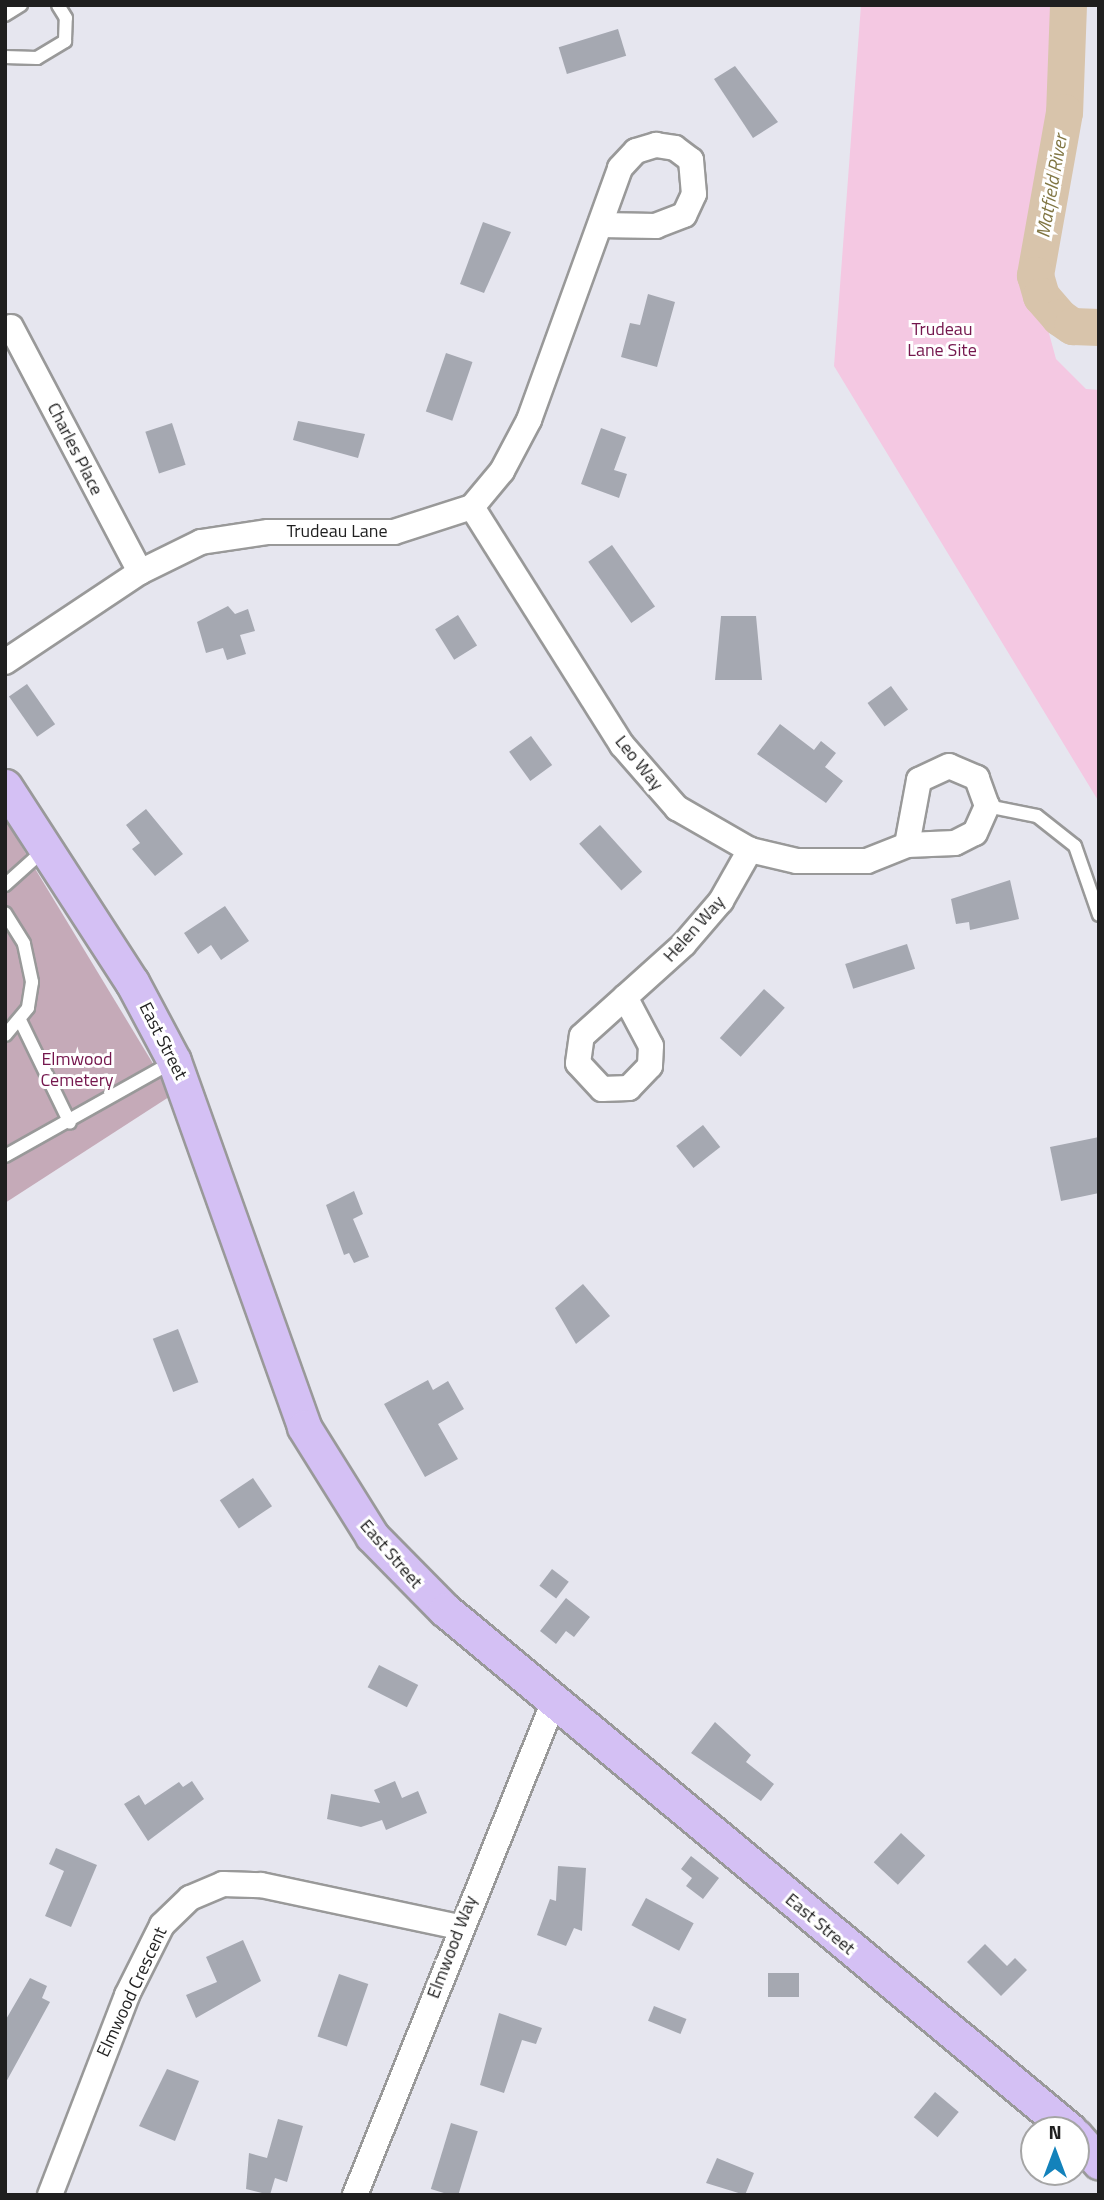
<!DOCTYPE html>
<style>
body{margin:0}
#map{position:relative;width:1104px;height:2200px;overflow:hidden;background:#e6e6ef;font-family:"Titillium Web",sans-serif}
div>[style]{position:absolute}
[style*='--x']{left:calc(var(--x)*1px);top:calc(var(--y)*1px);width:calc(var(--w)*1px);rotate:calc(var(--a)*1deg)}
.cemetery>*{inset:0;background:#c5aab8}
.park>*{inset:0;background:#f4c8e2}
.river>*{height:37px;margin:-18.5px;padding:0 18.5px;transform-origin:18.5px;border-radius:18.5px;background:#d8c4ab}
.building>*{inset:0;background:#a5a8b1;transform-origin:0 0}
.roads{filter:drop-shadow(2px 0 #999) drop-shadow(-2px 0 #999) drop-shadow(0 2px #999) drop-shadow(0 -2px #999)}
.lane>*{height:12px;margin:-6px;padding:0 6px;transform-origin:6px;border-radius:6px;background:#fff}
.street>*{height:24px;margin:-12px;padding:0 12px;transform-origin:12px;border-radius:12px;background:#fff}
.secondary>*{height:33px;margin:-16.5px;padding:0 16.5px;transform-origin:16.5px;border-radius:16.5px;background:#d4c0f4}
span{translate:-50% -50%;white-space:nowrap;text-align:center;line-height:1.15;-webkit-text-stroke:6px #fff;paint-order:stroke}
.park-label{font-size:18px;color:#74164d}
.street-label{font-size:18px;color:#1f1f1f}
.water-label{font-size:19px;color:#817643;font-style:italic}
.frame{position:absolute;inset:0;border:7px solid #1f1f1f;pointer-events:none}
.north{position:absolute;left:1020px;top:2116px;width:70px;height:70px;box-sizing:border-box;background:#fff;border:2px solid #a5a5a5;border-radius:50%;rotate:0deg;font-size:19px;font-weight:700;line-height:28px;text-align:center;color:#1f1f1f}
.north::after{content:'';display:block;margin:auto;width:24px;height:32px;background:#1382bb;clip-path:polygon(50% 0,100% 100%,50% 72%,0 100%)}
</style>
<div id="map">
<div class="cemetery">
<div style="clip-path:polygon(5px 819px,172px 1095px,5px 1203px)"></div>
</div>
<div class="park">
<div style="clip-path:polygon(861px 5px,1087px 5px,1042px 135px,1038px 293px,1056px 359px,1086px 389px,1099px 390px,1099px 802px,834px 366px)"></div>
</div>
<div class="river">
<div style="--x:1068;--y:5;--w:107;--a:92.1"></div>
<div style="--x:1064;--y:112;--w:166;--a:100.1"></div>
<div style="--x:1035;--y:275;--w:22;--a:74"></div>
<div style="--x:1041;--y:296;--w:28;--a:49"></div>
<div style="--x:1059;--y:317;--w:16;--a:35"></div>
<div style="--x:1072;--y:326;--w:27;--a:2"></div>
</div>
<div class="building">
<div style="left:618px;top:29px;width:28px;height:62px;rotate:73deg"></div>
<div style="clip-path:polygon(735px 66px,778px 122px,753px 138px,714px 79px)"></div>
<div style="clip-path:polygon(483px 222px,511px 232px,484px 293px,460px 284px)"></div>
<div style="clip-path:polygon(648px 294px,675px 302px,657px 367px,621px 357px,630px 323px,640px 325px)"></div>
<div style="left:446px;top:353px;width:28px;height:62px;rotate:19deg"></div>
<div style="clip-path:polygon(298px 421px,365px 434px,358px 458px,293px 440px)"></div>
<div style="left:172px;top:423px;width:44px;height:28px;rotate:72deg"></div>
<div style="clip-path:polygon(601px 428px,626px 437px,614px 470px,627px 474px,619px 498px,581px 484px)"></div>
<div style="left:612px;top:545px;width:75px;height:29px;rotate:55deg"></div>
<div style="clip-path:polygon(228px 606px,235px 614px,248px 609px,255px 631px,240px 635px,246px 654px,227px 660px,223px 648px,206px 653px,197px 622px)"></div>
<div style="left:458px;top:615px;width:36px;height:27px;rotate:58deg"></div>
<div style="clip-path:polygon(721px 616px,756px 616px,762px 680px,715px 680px)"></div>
<div style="left:27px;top:684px;width:49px;height:22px;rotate:55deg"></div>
<div style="left:891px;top:686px;width:29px;height:29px;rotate:54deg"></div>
<div style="clip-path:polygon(780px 724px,814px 750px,821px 741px,836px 753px,825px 767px,843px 781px,826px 803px,757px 754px)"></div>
<div style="left:531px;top:736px;width:36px;height:27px;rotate:54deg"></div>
<div style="clip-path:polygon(146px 809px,183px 854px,155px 876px,132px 849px,140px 843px,126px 825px)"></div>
<div style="left:600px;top:825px;width:63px;height:28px;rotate:48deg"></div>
<div style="clip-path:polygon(1010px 880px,1019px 919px,970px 930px,969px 922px,956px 924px,951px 899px)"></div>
<div style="clip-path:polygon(225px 906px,249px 941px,221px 960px,211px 945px,198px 954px,184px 933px)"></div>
<div style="left:907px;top:944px;width:26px;height:65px;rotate:72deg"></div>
<div style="left:764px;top:989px;width:28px;height:66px;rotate:42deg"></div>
<div style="left:703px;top:1125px;width:28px;height:34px;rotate:52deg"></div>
<div style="clip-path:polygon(1099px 1137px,1099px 1193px,1061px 1201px,1050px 1147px)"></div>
<div style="clip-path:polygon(354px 1191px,363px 1214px,353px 1219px,369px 1257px,354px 1263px,349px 1253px,344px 1255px,326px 1205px)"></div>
<div style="clip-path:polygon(583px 1284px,610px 1316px,576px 1344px,555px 1308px)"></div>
<div style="left:178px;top:1329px;width:57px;height:27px;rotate:69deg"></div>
<div style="clip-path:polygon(428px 1380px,433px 1390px,448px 1381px,464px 1409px,438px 1424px,458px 1459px,425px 1477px,384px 1404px)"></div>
<div style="left:253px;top:1478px;width:34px;height:40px;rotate:56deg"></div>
<div style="left:552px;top:1569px;width:21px;height:21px;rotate:37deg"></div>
<div style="clip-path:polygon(566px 1598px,590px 1617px,574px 1637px,566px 1631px,556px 1644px,540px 1631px)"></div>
<div style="left:379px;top:1665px;width:44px;height:25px;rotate:27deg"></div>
<div style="clip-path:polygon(715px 1722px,751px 1755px,746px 1762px,774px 1784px,761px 1801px,691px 1753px)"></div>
<div style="clip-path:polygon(192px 1781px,204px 1799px,148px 1841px,124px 1804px,139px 1795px,145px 1805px,179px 1782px,183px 1787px)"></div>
<div style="clip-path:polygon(395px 1781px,402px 1798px,418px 1791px,427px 1813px,386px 1830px,382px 1820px,361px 1827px,327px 1819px,331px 1794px,380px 1803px,374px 1790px)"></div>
<div style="left:901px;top:1833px;width:33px;height:40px;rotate:43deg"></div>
<div style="clip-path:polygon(56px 1848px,97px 1865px,71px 1927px,45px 1916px,64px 1871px,49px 1864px)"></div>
<div style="clip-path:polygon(691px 1856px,719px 1878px,703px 1899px,686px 1886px,692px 1878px,681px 1869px)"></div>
<div style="clip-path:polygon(558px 1866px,586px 1868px,582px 1931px,574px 1928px,566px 1946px,537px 1935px,550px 1899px,556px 1901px)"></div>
<div style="left:646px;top:1898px;width:54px;height:31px;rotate:28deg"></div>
<div style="clip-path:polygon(243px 1940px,261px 1981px,196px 2018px,186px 1995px,217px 1982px,206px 1957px)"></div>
<div style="clip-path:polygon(985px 1944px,1007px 1966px,1015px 1958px,1027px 1970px,1001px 1996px,967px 1962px)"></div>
<div style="left:799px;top:1973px;width:24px;height:31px;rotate:90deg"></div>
<div style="left:339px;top:1974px;width:31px;height:66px;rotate:19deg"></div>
<div style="clip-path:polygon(30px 1978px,47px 1986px,42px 1998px,50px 2002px,5px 2084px,5px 2021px)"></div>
<div style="left:654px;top:2006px;width:35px;height:16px;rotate:22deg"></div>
<div style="clip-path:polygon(499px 2013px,542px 2028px,536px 2044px,522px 2040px,504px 2093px,480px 2085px)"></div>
<div style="clip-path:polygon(167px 2069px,199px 2081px,175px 2141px,139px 2126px)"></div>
<div style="left:935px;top:2092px;width:31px;height:33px;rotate:40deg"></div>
<div style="clip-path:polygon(278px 2119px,303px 2126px,287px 2182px,275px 2178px,270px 2195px,246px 2189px,249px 2153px,267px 2158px)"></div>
<div style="left:451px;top:2123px;width:28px;height:69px;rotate:17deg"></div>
<div style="clip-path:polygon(717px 2158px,754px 2173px,745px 2195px,706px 2183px)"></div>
</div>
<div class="roads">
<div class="lane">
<div style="--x:5;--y:15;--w:19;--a:-32"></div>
<div style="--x:5;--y:57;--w:32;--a:2"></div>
<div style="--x:37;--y:58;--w:33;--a:-31"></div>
<div style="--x:65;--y:41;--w:23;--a:-88"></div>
<div style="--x:66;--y:18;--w:15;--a:-122"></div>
<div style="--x:987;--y:806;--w:51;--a:11.3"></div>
<div style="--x:1037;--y:816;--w:48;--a:38.3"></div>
<div style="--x:1075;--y:846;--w:73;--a:70.8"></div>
<div style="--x:5;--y:885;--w:52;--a:-41.9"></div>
<div style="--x:5;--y:913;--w:36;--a:58"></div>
<div style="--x:24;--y:944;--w:39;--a:78"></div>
<div style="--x:32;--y:982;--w:26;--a:99"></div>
<div style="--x:28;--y:1008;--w:35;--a:130"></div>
<div style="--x:20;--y:1020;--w:114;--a:64.1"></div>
<div style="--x:5;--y:1156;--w:194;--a:-29.3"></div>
</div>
<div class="street">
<div style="--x:11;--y:327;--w:277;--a:62.2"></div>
<div style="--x:472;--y:507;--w:281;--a:57.8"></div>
<div style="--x:622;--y:745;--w:84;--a:48.9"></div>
<div style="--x:677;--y:808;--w:84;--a:29.9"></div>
<div style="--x:750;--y:850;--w:48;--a:13.2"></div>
<div style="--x:797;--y:861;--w:70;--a:0"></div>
<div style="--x:867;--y:861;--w:43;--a:-21.8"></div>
<div style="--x:907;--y:845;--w:48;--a:-2.4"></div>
<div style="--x:955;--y:843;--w:22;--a:-27"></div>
<div style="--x:975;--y:833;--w:30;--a:-66"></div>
<div style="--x:987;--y:806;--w:30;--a:-110"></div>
<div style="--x:977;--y:778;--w:30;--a:-157"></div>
<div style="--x:949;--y:766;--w:33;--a:155"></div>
<div style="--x:919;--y:780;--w:66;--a:100.5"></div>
<div style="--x:5;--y:662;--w:162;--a:-33.7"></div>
<div style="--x:140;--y:572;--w:68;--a:-26.2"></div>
<div style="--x:201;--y:542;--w:68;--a:-8.5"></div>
<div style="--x:268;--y:532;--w:126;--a:0"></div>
<div style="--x:394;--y:532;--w:82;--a:-17.8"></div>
<div style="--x:472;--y:507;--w:47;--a:-50.2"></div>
<div style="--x:502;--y:471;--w:58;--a:-62.1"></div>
<div style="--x:529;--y:420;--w:268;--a:-70.1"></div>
<div style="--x:620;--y:168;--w:23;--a:-47"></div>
<div style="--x:636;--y:151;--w:21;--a:-17"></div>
<div style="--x:656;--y:145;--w:19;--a:9"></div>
<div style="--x:675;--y:148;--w:20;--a:37"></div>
<div style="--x:691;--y:160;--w:34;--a:85"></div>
<div style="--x:694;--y:194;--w:23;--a:115"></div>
<div style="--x:684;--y:215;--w:30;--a:159"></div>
<div style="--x:656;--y:226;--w:55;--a:-179"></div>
<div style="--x:625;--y:997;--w:55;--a:62"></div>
<div style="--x:651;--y:1046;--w:20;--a:93"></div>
<div style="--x:650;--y:1066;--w:30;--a:134"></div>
<div style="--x:629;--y:1088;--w:27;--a:178"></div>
<div style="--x:602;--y:1089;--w:35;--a:-133"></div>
<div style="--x:578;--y:1063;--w:27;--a:-82"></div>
<div style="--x:582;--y:1036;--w:137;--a:-42"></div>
<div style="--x:684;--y:944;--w:57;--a:-49.3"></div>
<div style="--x:721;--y:901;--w:59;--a:-60.4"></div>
<div style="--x:50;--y:2195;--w:214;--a:-68.9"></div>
<div style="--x:127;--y:1995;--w:78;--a:-63.4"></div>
<div style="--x:162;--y:1925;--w:39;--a:-44"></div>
<div style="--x:190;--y:1898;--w:36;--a:-23"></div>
<div style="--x:223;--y:1884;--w:38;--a:2"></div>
<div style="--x:261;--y:1885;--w:201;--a:12"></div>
<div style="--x:355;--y:2195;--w:533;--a:-68.06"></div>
</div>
<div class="secondary">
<div style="--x:5;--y:786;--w:234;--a:57.1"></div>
<div style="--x:132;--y:982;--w:89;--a:62"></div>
<div style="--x:174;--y:1061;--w:388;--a:70.4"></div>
<div style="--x:304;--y:1427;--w:128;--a:58"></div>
<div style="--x:372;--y:1536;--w:104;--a:45.4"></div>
<div style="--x:445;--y:1610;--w:813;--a:39.76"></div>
<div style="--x:1076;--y:2136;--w:35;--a:49"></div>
</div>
</div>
<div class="park-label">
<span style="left:942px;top:340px">Trudeau<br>Lane Site</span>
<span style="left:77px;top:1070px">Elmwood<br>Cemetery</span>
</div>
<div class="street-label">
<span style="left:75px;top:449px;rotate:63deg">Charles Place</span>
<span style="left:337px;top:531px">Trudeau Lane</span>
<span style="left:639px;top:763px;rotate:51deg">Leo Way</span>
<span style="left:694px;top:929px;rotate:-48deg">Helen Way</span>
<span style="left:163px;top:1041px;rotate:63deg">East Street</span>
<span style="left:391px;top:1554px;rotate:49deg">East Street</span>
<span style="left:820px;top:1924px;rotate:40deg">East Street</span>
<span style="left:452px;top:1947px;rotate:-69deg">Elmwood Way</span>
<span style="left:132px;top:1992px;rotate:-65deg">Elmwood Crescent</span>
</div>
<div class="water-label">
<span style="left:1051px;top:186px;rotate:-80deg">Matfield River</span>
</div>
<div class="frame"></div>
<div class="north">N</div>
</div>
